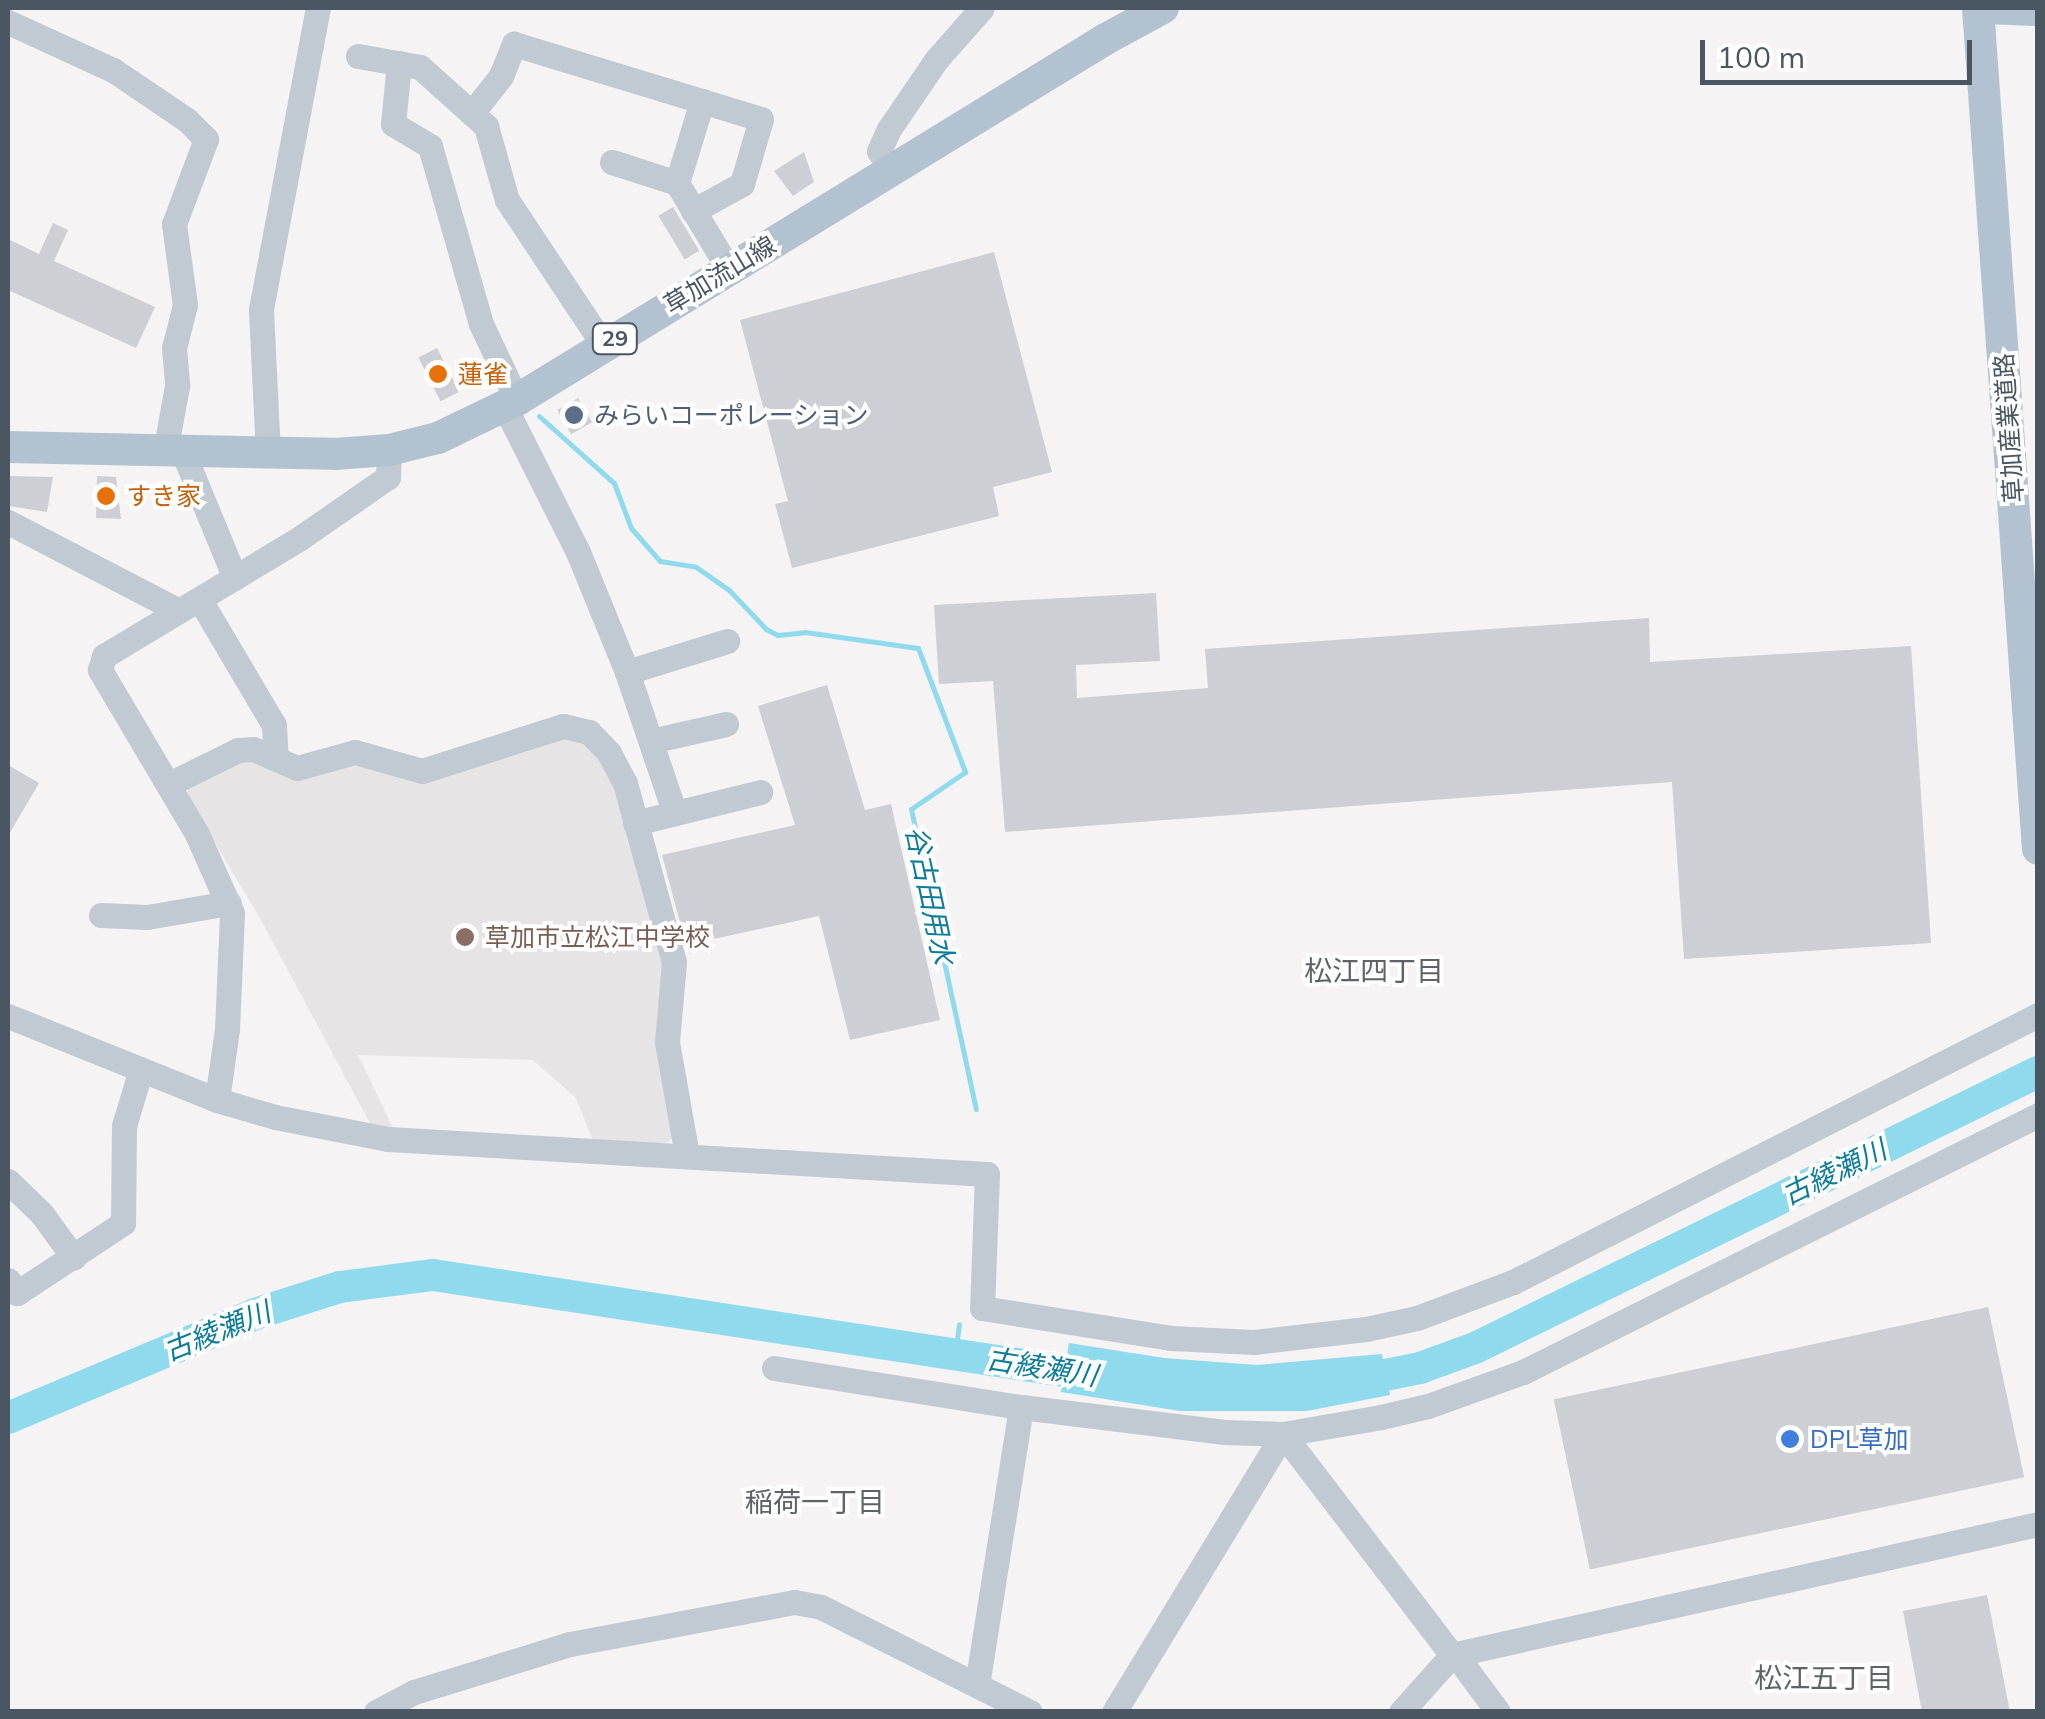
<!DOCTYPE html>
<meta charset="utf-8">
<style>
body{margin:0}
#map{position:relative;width:2045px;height:1719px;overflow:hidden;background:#f5f3f3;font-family:Mulish,"Noto Sans JP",sans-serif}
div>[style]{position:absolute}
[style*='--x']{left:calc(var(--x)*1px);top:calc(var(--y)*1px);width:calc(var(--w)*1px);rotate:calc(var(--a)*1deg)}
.education>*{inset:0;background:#e6e4e5}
.water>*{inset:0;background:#90daee}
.stream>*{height:5px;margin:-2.5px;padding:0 2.5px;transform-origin:2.5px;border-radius:2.5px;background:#90daee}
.river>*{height:32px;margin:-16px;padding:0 16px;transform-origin:16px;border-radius:16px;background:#90daee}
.building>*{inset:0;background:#cdcfd5;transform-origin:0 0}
.minor>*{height:25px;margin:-12.5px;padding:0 12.5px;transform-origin:12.5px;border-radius:12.5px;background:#c1cad2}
.major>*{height:32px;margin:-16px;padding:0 16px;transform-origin:16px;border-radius:16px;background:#b3c2d1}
.dots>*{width:28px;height:28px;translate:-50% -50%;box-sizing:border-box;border:5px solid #fff;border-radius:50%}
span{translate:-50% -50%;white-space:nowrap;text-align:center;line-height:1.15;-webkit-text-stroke:8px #fff;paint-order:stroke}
.shield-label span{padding:2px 8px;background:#fff;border:2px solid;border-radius:8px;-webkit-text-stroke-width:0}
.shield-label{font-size:22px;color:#4a5661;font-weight:700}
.street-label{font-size:25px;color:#4a5661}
.food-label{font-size:25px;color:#c56008}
.left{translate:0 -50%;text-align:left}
.service-label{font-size:25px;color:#4e5e75}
.education-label{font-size:25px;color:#785e54}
.shop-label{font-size:25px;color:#366cbe}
.water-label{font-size:28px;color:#0c7c9b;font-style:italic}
.neighbourhood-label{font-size:28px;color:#5f6368}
.frame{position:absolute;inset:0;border:10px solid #4a5661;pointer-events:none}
.scale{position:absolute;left:1700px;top:40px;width:272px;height:45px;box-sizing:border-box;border:5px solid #4a5661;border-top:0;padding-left:12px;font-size:30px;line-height:35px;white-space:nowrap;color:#4a5661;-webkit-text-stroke:8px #fff;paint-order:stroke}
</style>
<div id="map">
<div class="education">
<div style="clip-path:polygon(563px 734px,577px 737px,607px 766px,664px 953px,673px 1138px,665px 1144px,593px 1141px,576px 1098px,533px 1060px,358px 1055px,393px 1128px,371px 1125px,262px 922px,187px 795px,192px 778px,246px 758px,353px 758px,418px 779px)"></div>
</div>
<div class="water">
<div style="clip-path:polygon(1069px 1343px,1164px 1358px,1257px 1365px,1382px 1354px,1390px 1395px,1307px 1411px,1180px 1411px,1061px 1392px)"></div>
</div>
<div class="stream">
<div style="--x:539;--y:416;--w:101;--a:41.8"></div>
<div style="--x:614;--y:483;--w:48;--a:69.3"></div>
<div style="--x:631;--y:528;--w:44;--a:48.7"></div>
<div style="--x:660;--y:561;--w:36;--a:9"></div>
<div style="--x:696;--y:567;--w:40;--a:34.9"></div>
<div style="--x:729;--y:590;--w:54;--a:46.5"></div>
<div style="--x:766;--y:629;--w:13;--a:27"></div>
<div style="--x:778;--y:635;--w:27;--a:-6"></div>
<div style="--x:805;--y:632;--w:114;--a:8.1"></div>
<div style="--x:918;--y:648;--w:133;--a:69.2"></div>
<div style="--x:965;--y:772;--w:65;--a:145.6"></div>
<div style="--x:911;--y:809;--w:307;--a:77.8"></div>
<div style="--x:955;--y:1353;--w:29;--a:-82"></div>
</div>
<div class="river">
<div style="--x:1346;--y:1383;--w:76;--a:-11.5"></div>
<div style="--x:1420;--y:1368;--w:59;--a:-20"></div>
<div style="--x:1475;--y:1348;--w:627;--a:-26.12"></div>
<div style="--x:8;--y:1418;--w:268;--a:-22.8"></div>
<div style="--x:255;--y:1314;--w:89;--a:-17.6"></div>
<div style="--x:340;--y:1287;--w:94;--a:-7.4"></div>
<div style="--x:433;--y:1275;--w:684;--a:8.66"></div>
</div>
<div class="building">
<div style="clip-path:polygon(804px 152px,814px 182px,793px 196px,774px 171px)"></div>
<div style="left:673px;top:207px;width:51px;height:17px;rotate:59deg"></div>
<div style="clip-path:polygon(53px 223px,68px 230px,54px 261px,155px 307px,136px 348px,8px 290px,8px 239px,39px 254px)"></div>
<div style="clip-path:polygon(994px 252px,1052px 472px,993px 487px,999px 516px,792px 568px,775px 504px,788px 501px,740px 320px)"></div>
<div style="left:437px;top:348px;width:49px;height:21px;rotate:63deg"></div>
<div style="left:578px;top:398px;width:28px;height:24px;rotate:60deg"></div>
<div style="clip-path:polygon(8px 476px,53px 477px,47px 512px,9px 506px)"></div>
<div style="clip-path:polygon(97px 476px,116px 477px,121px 519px,96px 518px)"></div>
<div style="clip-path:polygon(1156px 593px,1160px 661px,1076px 665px,1077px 698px,1208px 688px,1205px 649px,1649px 618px,1650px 662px,1911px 646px,1931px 943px,1684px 959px,1672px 782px,1005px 832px,993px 681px,939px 684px,934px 605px)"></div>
<div style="clip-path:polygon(827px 685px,865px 810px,891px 804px,940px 1020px,850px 1040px,819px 916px,686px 945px,662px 855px,795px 825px,758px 706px)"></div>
<div style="clip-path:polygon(8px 765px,39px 783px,8px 836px)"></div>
<div style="left:1988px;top:1307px;width:174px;height:444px;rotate:78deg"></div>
<div style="clip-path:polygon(1987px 1595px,2010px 1712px,1922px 1712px,1903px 1611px)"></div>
</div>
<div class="minor">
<div style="--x:8;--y:22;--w:115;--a:24.6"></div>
<div style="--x:113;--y:70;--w:89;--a:34"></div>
<div style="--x:187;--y:120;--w:27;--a:45"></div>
<div style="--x:206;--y:139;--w:91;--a:110.6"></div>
<div style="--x:174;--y:224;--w:82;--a:82.3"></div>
<div style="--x:185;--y:305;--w:44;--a:104.3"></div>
<div style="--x:174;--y:348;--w:38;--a:85"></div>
<div style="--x:177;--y:386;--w:67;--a:100.3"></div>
<div style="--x:358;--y:56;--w:63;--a:10.1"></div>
<div style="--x:420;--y:67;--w:89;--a:41.8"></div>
<div style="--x:486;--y:126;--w:77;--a:74.2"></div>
<div style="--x:507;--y:200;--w:175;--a:56.4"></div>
<div style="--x:399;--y:63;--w:61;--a:95.6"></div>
<div style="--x:393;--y:124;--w:43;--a:30.7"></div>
<div style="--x:430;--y:146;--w:185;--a:74"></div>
<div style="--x:481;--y:324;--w:84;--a:64.7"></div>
<div style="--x:472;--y:113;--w:47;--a:-51.9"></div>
<div style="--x:501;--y:76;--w:35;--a:-68"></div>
<div style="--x:514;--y:44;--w:258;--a:16.9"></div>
<div style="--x:761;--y:119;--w:68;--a:106.3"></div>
<div style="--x:742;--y:184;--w:56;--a:151.1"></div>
<div style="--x:612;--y:162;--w:68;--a:17.9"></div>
<div style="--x:677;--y:183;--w:99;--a:59"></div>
<div style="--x:891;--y:170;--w:22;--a:-122"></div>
<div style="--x:879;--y:151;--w:24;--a:-66"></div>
<div style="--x:889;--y:129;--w:83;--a:-55.7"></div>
<div style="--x:936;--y:60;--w:69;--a:-48.5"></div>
<div style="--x:677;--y:183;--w:86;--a:-73"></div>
<div style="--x:505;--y:407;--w:162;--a:63.3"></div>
<div style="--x:578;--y:552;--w:130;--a:67.8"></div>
<div style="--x:627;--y:672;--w:147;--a:71.3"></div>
<div style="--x:183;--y:452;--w:136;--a:67.6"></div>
<div style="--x:268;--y:454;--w:145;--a:-92.8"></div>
<div style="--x:261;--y:309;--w:306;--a:-79.3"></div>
<div style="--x:8;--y:522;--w:191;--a:27.5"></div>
<div style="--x:200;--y:600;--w:145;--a:59.4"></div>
<div style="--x:274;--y:725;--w:33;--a:87"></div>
<div style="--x:627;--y:672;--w:105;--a:-17.2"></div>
<div style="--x:651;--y:741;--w:77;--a:-12.8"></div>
<div style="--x:169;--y:784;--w:77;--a:-26.2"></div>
<div style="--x:238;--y:750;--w:15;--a:-4"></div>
<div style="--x:253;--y:749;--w:48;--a:23.4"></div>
<div style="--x:297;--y:768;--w:60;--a:-15.4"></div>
<div style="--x:355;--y:752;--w:70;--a:15.8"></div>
<div style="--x:422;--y:771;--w:148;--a:-17.7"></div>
<div style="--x:563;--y:726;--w:27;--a:13"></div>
<div style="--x:589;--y:732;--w:29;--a:46"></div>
<div style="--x:609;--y:753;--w:34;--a:62"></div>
<div style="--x:625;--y:783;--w:186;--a:74.7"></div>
<div style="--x:674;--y:962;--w:80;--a:95"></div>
<div style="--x:667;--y:1042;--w:115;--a:80"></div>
<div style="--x:635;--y:823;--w:129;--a:-13.9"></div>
<div style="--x:101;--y:915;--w:46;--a:2.5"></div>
<div style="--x:147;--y:917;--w:83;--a:-9.7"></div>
<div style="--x:8;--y:1016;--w:225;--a:21.9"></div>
<div style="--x:217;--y:1100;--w:60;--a:16.3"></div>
<div style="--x:275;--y:1117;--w:115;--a:11"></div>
<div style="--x:388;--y:1139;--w:600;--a:3.34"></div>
<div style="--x:987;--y:1174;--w:134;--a:92.1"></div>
<div style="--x:982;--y:1308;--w:191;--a:9"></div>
<div style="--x:1171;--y:1338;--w:83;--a:2.8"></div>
<div style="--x:1254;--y:1342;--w:113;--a:-6.6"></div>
<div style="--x:1366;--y:1329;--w:52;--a:-12.2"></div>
<div style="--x:1417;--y:1318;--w:103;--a:-20.6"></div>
<div style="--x:1513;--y:1282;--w:589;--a:-26.96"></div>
<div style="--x:217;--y:1100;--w:72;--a:-82"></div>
<div style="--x:227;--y:1029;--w:116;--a:-87.5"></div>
<div style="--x:232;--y:913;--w:86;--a:-113.9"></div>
<div style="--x:197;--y:834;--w:191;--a:-120.6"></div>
<div style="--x:100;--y:670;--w:15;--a:-74"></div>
<div style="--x:104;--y:656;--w:229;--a:-31"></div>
<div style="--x:300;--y:538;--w:107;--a:-34.7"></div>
<div style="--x:388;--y:477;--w:27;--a:-88"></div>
<div style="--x:8;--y:1181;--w:47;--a:44.1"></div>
<div style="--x:42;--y:1214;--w:54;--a:54"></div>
<div style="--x:8;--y:1280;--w:16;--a:55"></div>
<div style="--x:17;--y:1293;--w:127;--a:-33.4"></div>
<div style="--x:123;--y:1223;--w:97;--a:-89.4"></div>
<div style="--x:124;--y:1126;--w:59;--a:-73.4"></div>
<div style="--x:774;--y:1368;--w:250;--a:9"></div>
<div style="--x:1021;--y:1407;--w:205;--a:7"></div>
<div style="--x:1224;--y:1432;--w:59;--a:1.9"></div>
<div style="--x:1283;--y:1434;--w:99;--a:-9.8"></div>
<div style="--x:1381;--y:1417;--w:48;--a:-13.2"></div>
<div style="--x:1428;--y:1406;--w:101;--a:-19.7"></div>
<div style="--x:1523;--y:1372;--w:576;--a:-26.52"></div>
<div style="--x:1455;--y:1654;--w:72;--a:53.4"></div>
<div style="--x:977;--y:1685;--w:281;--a:-81"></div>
<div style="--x:376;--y:1712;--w:43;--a:-27.8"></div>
<div style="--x:414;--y:1692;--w:163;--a:-17.1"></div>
<div style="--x:570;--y:1644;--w:228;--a:-10.6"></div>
<div style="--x:794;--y:1602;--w:27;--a:10"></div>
<div style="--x:821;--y:1607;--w:234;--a:26.7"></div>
<div style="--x:1114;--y:1712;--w:325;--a:-58.7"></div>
<div style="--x:1283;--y:1434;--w:278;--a:52.6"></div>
<div style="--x:1401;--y:1712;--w:76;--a:-48.2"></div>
<div style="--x:1452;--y:1655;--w:600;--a:-12.6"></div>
</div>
<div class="major">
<div style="--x:1978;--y:8;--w:843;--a:85.92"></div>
<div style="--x:1985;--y:8;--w:53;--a:2.2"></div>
<div style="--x:8;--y:447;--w:327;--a:1.2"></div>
<div style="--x:335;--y:454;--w:54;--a:-4.2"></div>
<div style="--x:389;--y:450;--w:50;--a:-13.8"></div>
<div style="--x:438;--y:438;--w:88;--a:-25.7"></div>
<div style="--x:517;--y:400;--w:689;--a:-31.52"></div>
<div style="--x:1104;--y:40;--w:67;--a:-28.5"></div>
</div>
<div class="dots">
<div style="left:438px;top:374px;background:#e8710a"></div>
<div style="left:574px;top:415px;background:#5c6f8a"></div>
<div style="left:106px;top:496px;background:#e8710a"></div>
<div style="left:465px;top:937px;background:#8d6e63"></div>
<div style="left:1790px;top:1439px;background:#3f7fe0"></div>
</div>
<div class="shield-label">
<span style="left:615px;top:339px">29</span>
</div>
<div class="street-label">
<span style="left:720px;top:275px;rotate:-31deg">草加流山線</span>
<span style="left:2009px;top:428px;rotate:-94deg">草加産業道路</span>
</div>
<div class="food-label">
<span class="left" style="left:458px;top:374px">蓮雀</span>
<span class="left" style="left:126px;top:496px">すき家</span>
</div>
<div class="service-label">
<span class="left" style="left:594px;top:415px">みらいコーポレーション</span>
</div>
<div class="education-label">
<span class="left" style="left:485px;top:937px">草加市立松江中学校</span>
</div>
<div class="shop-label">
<span class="left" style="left:1810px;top:1439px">DPL草加</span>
</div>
<div class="water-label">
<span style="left:930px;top:895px;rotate:78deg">谷古田用水</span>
<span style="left:1834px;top:1172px;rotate:-26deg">古綾瀬川</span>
<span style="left:217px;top:1331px;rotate:-22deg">古綾瀬川</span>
<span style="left:1042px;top:1367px;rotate:9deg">古綾瀬川</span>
</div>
<div class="neighbourhood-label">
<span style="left:1374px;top:971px">松江四丁目</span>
<span style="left:815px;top:1502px">稲荷一丁目</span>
<span style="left:1824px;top:1678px">松江五丁目</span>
</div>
<div class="frame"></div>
<div class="scale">100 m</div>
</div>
